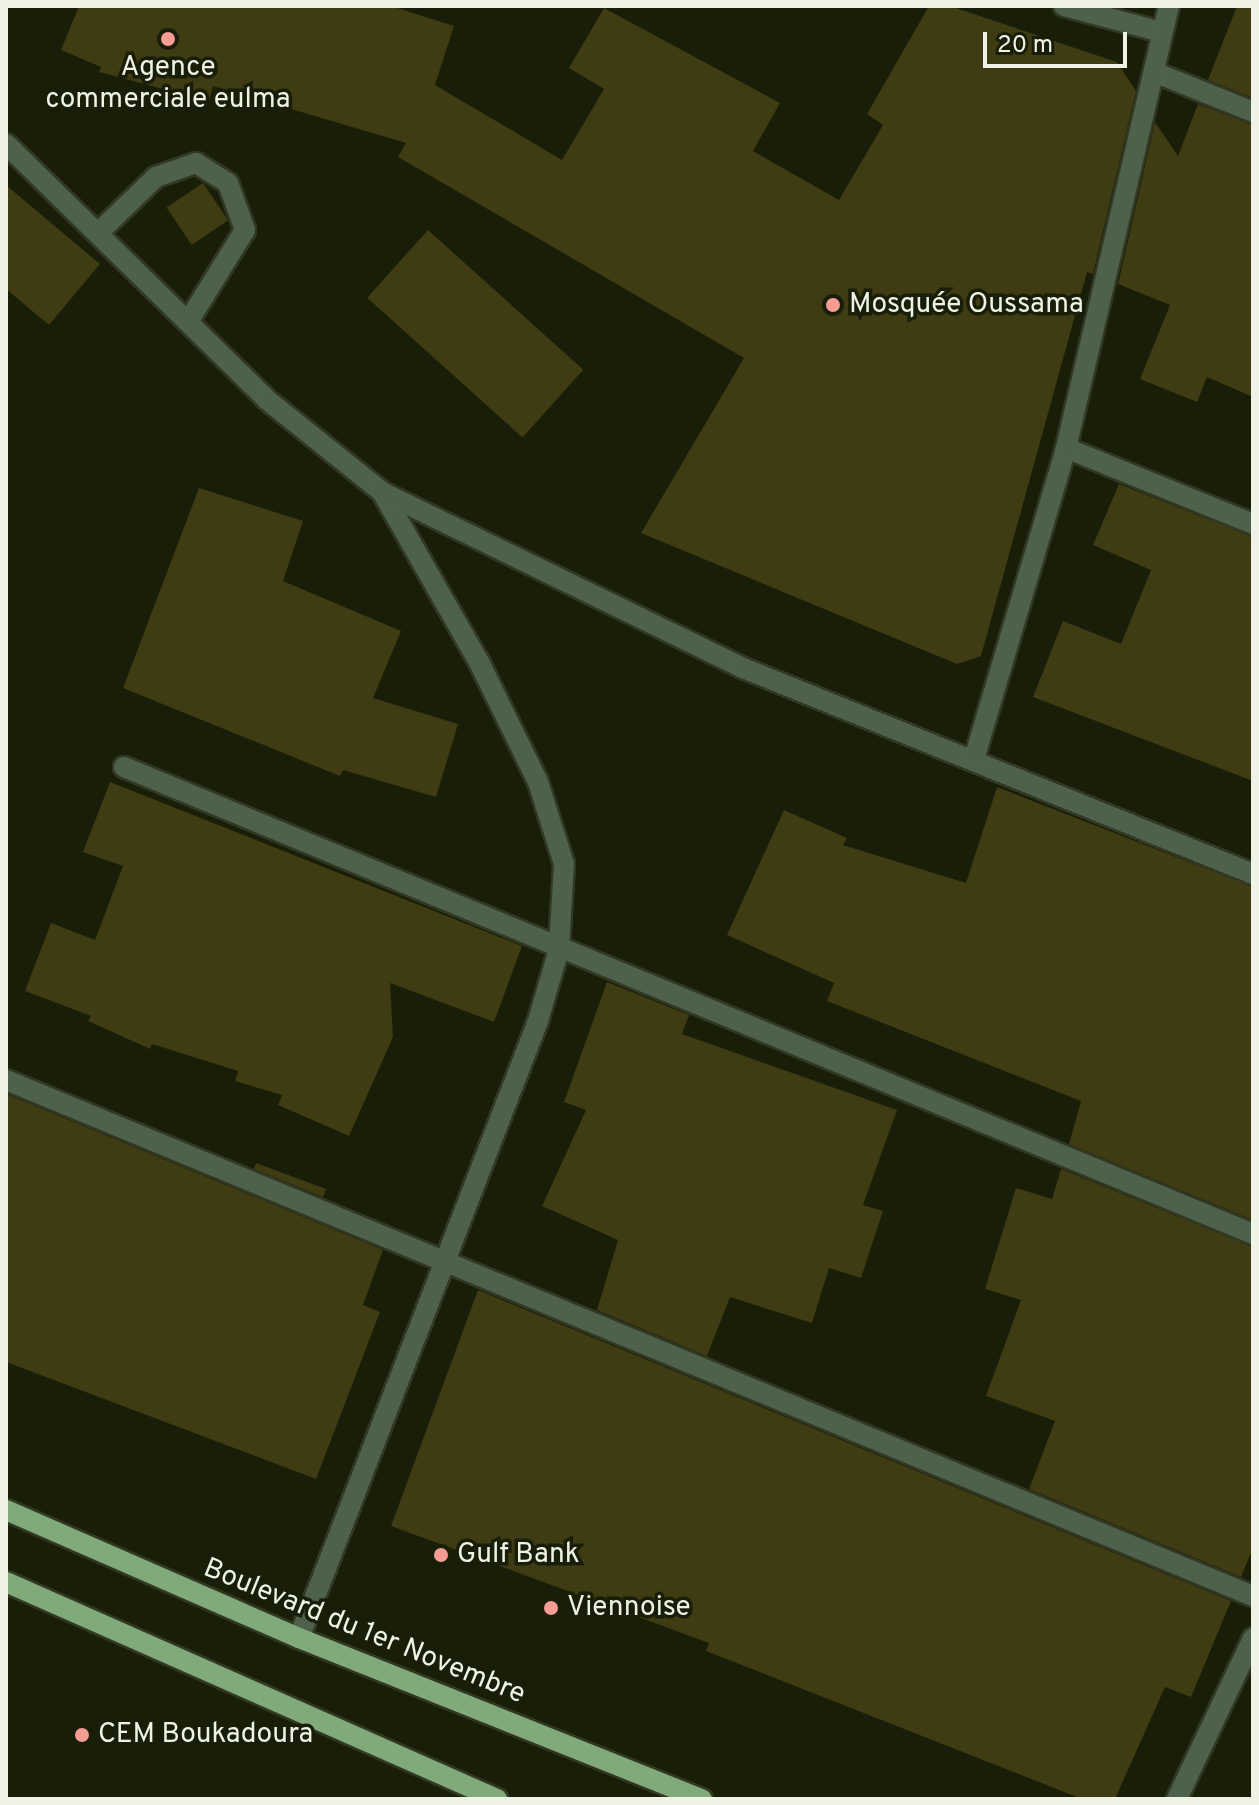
<!DOCTYPE html>
<meta charset="utf-8">
<style>
body{margin:0}
#map{position:relative;width:1259px;height:1805px;overflow:hidden;background:#181e08;font-family:Overpass,sans-serif}
div>[style]{position:absolute}
[style*='--x']{left:calc(var(--x)*1px);top:calc(var(--y)*1px);width:calc(var(--w)*1px);rotate:calc(var(--a)*1deg)}
.building>*{inset:0;background:#3f3b12;transform-origin:0 0}
.roads{filter:drop-shadow(2px 0 #323823) drop-shadow(-2px 0 #323823) drop-shadow(0 2px #323823) drop-shadow(0 -2px #323823)}
.minor>*{height:20px;margin:-10px;padding:0 10px;transform-origin:10px;border-radius:10px;background:#4e624b}
.major>*{height:20px;margin:-10px;padding:0 10px;transform-origin:10px;border-radius:10px;background:#80aa7a}
.dots>*{width:22px;height:22px;translate:-50% -50%;box-sizing:border-box;border:4px solid #181e08;border-radius:50%}
span{translate:-50% -50%;white-space:nowrap;text-align:center;line-height:1.15;-webkit-text-stroke:7px #181e08;paint-order:stroke}
.poi-label{font-size:28px;color:#eef3e5}
.left{translate:0 -50%;text-align:left}
.street-label{font-size:28px;color:#eef3e5}
.frame{position:absolute;inset:0;border:8px solid #eef3e5;pointer-events:none}
.scale{position:absolute;left:983px;top:32px;width:144px;height:36px;box-sizing:border-box;border:4px solid #eef3e5;border-top:0;padding-left:10px;font-size:24px;line-height:28px;white-space:nowrap;color:#eef3e5;-webkit-text-stroke:6px #181e08;paint-order:stroke}
</style>
<div id="map">
<div class="building">
<div style="clip-path:polygon(79px 6px,391px 6px,454px 26px,435px 85px,562px 160px,604px 89px,569px 68px,604px 8px,780px 103px,753px 151px,839px 200px,883px 125px,867px 114px,929px 6px,950px 6px,1117px 62px,1136px 91px,1093px 274px,1087px 272px,981px 656px,957px 664px,641px 533px,744px 358px,398px 157px,406px 143px,213px 86px,209px 101px,99px 72px,101px 67px,61px 50px)"></div>
<div style="clip-path:polygon(1237px 6px,1253px 6px,1253px 98px,1208px 80px)"></div>
<div style="clip-path:polygon(1198px 104px,1253px 125px,1253px 397px,1207px 377px,1197px 402px,1140px 379px,1170px 305px,1118px 284px,1155px 122px,1178px 156px)"></div>
<div style="left:203px;top:183px;width:45px;height:44px;rotate:56deg"></div>
<div style="clip-path:polygon(6px 185px,100px 264px,49px 325px,6px 289px)"></div>
<div style="left:428px;top:230px;width:209px;height:91px;rotate:42deg"></div>
<div style="clip-path:polygon(1119px 484px,1253px 537px,1253px 781px,1033px 697px,1063px 621px,1121px 644px,1151px 570px,1093px 545px)"></div>
<div style="clip-path:polygon(199px 488px,303px 521px,283px 581px,401px 631px,373px 698px,458px 724px,436px 797px,343px 770px,340px 776px,123px 688px)"></div>
<div style="clip-path:polygon(110px 782px,522px 946px,494px 1022px,390px 983px,393px 1037px,349px 1136px,278px 1105px,282px 1095px,235px 1081px,238px 1071px,152px 1044px,150px 1049px,88px 1021px,91px 1016px,25px 991px,51px 923px,95px 940px,123px 866px,83px 852px)"></div>
<div style="clip-path:polygon(997px 787px,1253px 887px,1253px 1220px,1069px 1144px,1081px 1101px,827px 1001px,834px 983px,727px 935px,784px 810px,847px 838px,843px 845px,966px 883px)"></div>
<div style="clip-path:polygon(607px 982px,689px 1015px,682px 1034px,897px 1110px,863px 1205px,883px 1211px,861px 1278px,829px 1268px,812px 1323px,730px 1297px,707px 1356px,585px 1305px,597px 1310px,618px 1240px,542px 1206px,586px 1110px,564px 1102px)"></div>
<div style="clip-path:polygon(6px 1094px,383px 1250px,363px 1305px,380px 1312px,316px 1479px,6px 1362px)"></div>
<div style="clip-path:polygon(256px 1163px,326px 1189px,323px 1197px,254px 1169px)"></div>
<div style="clip-path:polygon(1061px 1169px,1253px 1247px,1253px 1548px,1241px 1577px,1029px 1489px,1055px 1421px,986px 1396px,1021px 1300px,985px 1289px,1016px 1188px,1052px 1199px)"></div>
<div style="clip-path:polygon(478px 1290px,1231px 1601px,1191px 1697px,1165px 1687px,1115px 1799px,1082px 1799px,706px 1651px,709px 1643px,391px 1526px)"></div>
</div>
<div class="roads">
<div class="minor">
<div style="--x:1064;--y:6;--w:101;--a:14.9"></div>
<div style="--x:1154;--y:72;--w:107;--a:22"></div>
<div style="--x:6;--y:144;--w:364;--a:44.4"></div>
<div style="--x:266;--y:399;--w:149;--a:38.7"></div>
<div style="--x:382;--y:492;--w:196;--a:60.3"></div>
<div style="--x:479;--y:662;--w:134;--a:63.8"></div>
<div style="--x:538;--y:782;--w:86;--a:72.4"></div>
<div style="--x:564;--y:864;--w:85;--a:93.4"></div>
<div style="--x:559;--y:949;--w:75;--a:106.3"></div>
<div style="--x:538;--y:1021;--w:662;--a:111.17"></div>
<div style="--x:99;--y:232;--w:79;--a:-44"></div>
<div style="--x:156;--y:177;--w:42;--a:-19.3"></div>
<div style="--x:196;--y:163;--w:38;--a:32"></div>
<div style="--x:228;--y:183;--w:50;--a:70.1"></div>
<div style="--x:245;--y:230;--w:108;--a:121.8"></div>
<div style="--x:1066;--y:448;--w:202;--a:22.1"></div>
<div style="--x:382;--y:492;--w:402;--a:26"></div>
<div style="--x:743;--y:668;--w:550;--a:21.99"></div>
<div style="--x:974;--y:759;--w:324;--a:-73.5"></div>
<div style="--x:1066;--y:448;--w:454;--a:-76.9"></div>
<div style="--x:124;--y:767;--w:1222;--a:22.47"></div>
<div style="--x:6;--y:1080;--w:1350;--a:22.48"></div>
<div style="--x:1177;--y:1799;--w:178;--a:-64.7"></div>
</div>
<div class="major">
<div style="--x:6;--y:1510;--w:320;--a:23.6"></div>
<div style="--x:299;--y:1638;--w:434;--a:21.8"></div>
<div style="--x:6;--y:1582;--w:537;--a:23.84"></div>
</div>
</div>
<div class="dots">
<div style="left:168px;top:39px;background:#f59c93"></div>
<div style="left:833px;top:305px;background:#f59c93"></div>
<div style="left:441px;top:1555px;background:#f59c93"></div>
<div style="left:551px;top:1608px;background:#f59c93"></div>
<div style="left:82px;top:1735px;background:#f59c93"></div>
</div>
<div class="poi-label">
<span style="left:168px;top:84px">Agence<br>commerciale eulma</span>
<span class="left" style="left:849px;top:305px">Mosquée Oussama</span>
<span class="left" style="left:457px;top:1555px">Gulf Bank</span>
<span class="left" style="left:567px;top:1608px">Viennoise</span>
<span class="left" style="left:98px;top:1735px">CEM Boukadoura</span>
</div>
<div class="street-label">
<span style="left:364px;top:1632px;rotate:22deg">Boulevard du 1er Novembre</span>
</div>
<div class="frame"></div>
<div class="scale">20 m</div>
</div>
